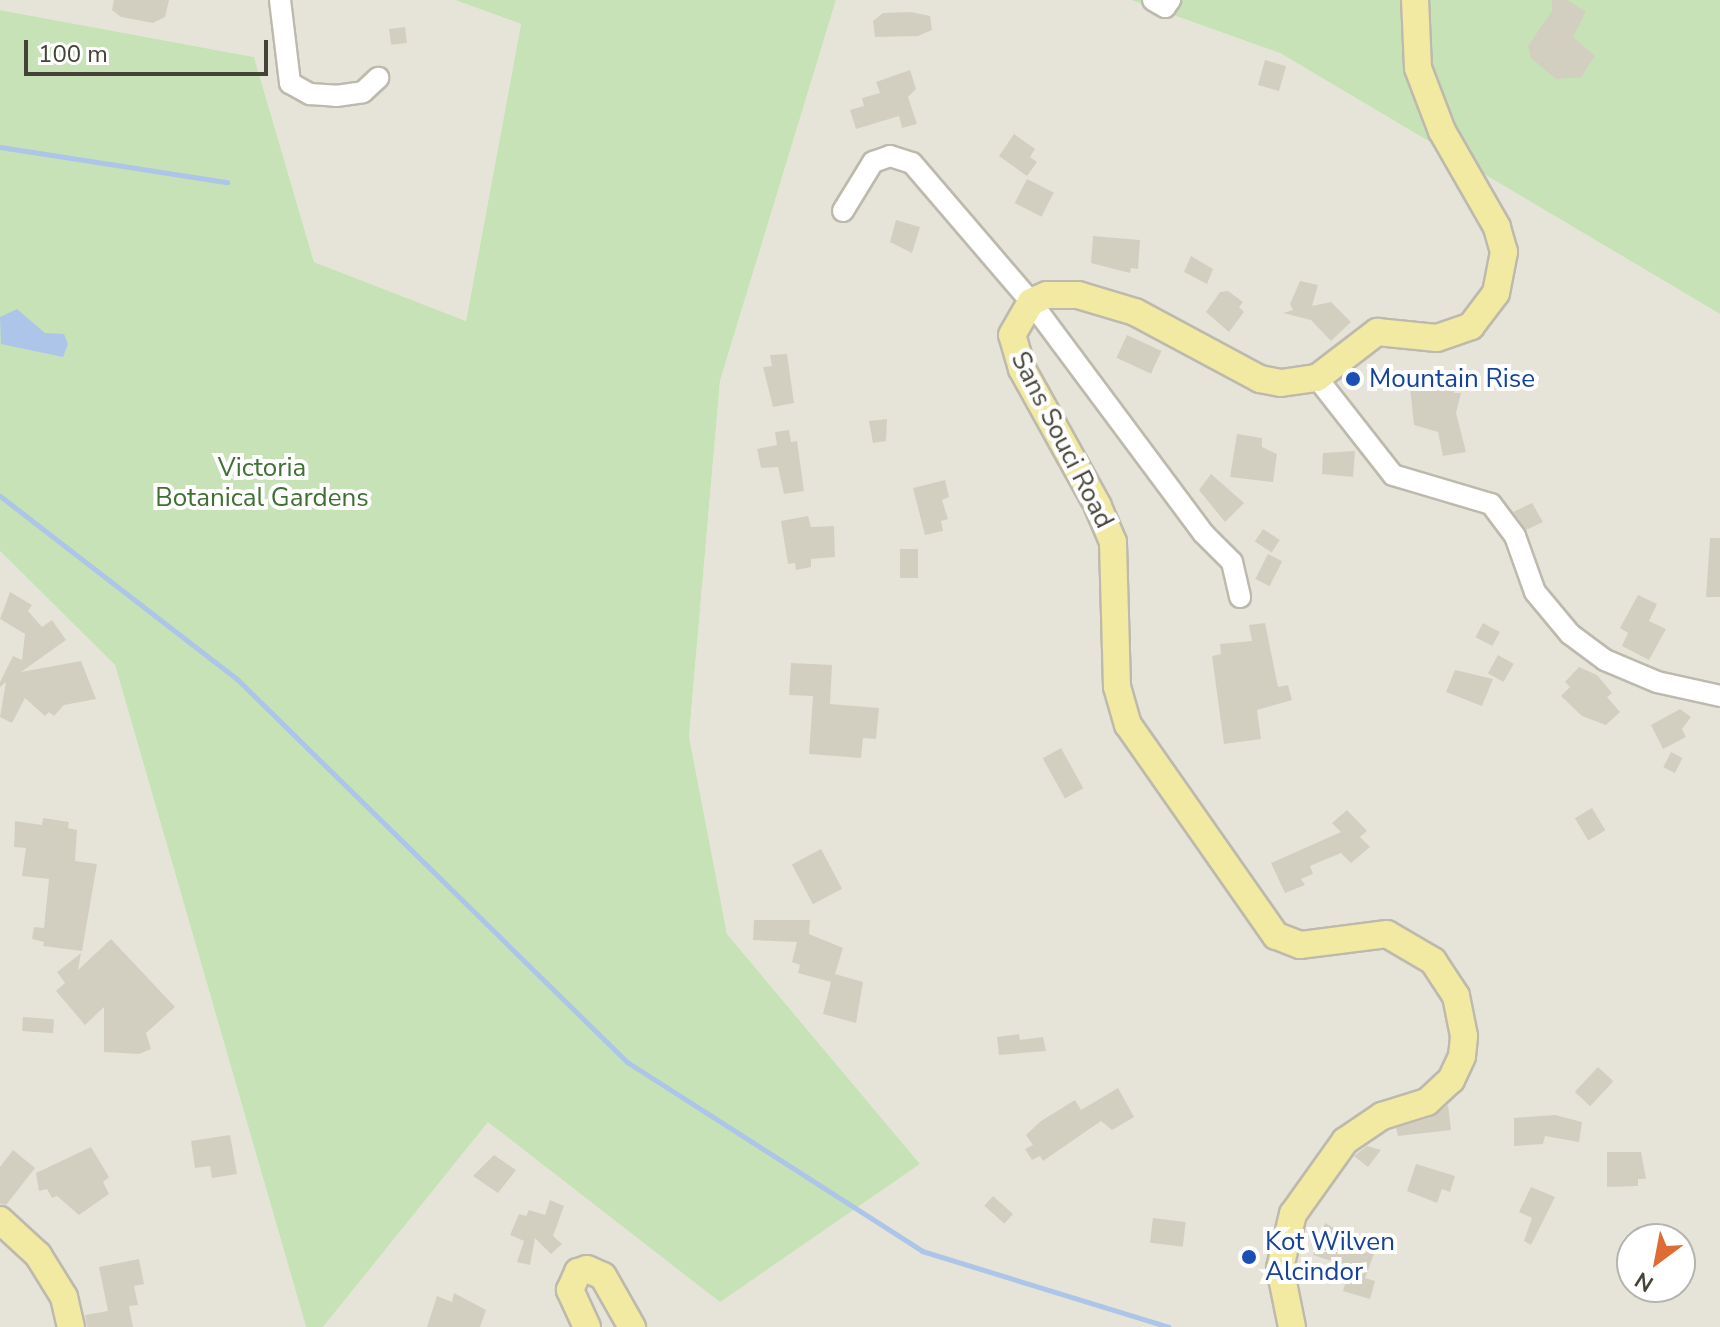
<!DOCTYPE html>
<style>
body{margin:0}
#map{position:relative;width:1720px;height:1327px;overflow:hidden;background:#f3f1e9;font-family:"Nunito Sans",sans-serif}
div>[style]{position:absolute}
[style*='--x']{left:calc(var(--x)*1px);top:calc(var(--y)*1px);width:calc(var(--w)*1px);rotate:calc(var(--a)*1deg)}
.residential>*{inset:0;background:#e6e4d8}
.green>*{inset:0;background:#c7e2b7}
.water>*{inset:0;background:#adc5e8}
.stream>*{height:5px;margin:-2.5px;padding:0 2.5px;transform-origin:2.5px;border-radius:2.5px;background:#adc5e8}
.building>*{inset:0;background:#d3cfc0;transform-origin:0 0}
.roads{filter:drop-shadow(2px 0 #bdbaad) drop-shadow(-2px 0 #bdbaad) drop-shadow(0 2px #bdbaad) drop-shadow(0 -2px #bdbaad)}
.minor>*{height:20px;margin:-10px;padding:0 10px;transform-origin:10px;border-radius:10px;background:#fff}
.major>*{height:26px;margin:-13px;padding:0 13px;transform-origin:13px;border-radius:13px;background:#f2e9a3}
.dots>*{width:22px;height:22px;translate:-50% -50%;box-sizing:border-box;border:4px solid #fff;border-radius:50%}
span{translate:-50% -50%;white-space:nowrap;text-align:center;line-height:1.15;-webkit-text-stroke:8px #fff;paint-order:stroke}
.transit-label{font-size:26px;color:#164399}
.left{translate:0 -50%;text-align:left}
.street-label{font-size:26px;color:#454338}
.park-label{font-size:26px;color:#3f7033}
.north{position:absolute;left:1616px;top:1223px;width:80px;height:80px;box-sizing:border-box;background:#fff;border:2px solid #b5b4af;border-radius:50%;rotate:212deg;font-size:22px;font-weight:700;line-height:32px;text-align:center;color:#454338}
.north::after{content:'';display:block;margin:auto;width:28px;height:36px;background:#df6c34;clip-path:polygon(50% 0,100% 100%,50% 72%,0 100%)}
.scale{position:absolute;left:24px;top:40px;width:244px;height:36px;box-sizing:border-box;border:4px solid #454338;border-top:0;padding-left:10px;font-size:24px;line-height:28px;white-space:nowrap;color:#454338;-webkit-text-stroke:6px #fff;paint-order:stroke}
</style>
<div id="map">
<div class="residential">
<div style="clip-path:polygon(0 0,455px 0,521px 24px,466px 321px,314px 262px,254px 57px,0 10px)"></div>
<div style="clip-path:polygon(evenodd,836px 0,1131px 0,1280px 53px,1720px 314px,1720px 1327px,323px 1327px,488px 1121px,720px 1301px,920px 1164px,727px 934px,689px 736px,720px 381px,836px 0,1632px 1239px,1680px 1239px,1680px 1287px,1632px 1287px,1632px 1239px)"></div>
<div style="clip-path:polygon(0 551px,115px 665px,306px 1327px,0 1327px)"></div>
</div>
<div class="green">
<div style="clip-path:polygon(455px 0,836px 0,720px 381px,689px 736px,727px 934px,920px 1164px,720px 1302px,488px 1122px,323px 1327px,306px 1327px,115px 665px,0 551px,0 10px,254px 57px,314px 262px,466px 321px,521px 24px)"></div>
<div style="clip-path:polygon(1131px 0,1720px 0,1720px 314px,1280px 53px)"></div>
</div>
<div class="water">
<div style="clip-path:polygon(17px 309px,45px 333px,64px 334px,68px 344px,63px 357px,1px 344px,0 317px)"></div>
</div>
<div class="stream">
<div style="--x:0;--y:147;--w:230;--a:8.8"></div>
<div style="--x:0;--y:496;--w:299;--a:37.7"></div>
<div style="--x:237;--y:679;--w:547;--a:44.48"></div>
<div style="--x:627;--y:1062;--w:350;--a:32.6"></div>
<div style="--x:922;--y:1251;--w:258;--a:17.1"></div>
</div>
<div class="building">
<div style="clip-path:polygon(114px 0,169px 0,165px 17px,153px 23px,121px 17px,112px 10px)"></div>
<div style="clip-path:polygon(1552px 0,1567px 0,1586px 12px,1573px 37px,1595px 56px,1581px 77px,1556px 79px,1531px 58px,1528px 46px,1552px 11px)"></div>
<div style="clip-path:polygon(911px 12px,930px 16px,932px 30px,918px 36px,875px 37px,873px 21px,883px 13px)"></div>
<div style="left:405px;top:27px;width:16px;height:16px;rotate:83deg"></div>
<div style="left:1265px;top:60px;width:22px;height:26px;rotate:16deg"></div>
<div style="clip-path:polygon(910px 70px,916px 89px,908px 97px,917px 124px,902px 128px,899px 116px,856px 129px,850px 110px,864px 106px,862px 98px,880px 93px,876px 82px)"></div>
<div style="clip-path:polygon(1014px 134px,1035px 149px,1030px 157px,1037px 162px,1027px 176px,999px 156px)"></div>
<div style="left:1027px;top:179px;width:30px;height:27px;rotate:27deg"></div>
<div style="clip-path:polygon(896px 220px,920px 227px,912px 253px,890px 242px)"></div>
<div style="clip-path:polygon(1093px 236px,1140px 240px,1138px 269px,1131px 268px,1130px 273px,1091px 263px)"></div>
<div style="clip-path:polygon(1191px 256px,1213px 269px,1207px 284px,1184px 272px)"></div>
<div style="clip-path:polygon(1300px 281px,1318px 285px,1312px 306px,1331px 302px,1351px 322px,1331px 341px,1311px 320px,1283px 313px,1293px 310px,1290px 304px)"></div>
<div style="clip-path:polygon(1228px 291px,1243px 302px,1239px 307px,1244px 312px,1229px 332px,1206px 312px,1220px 292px)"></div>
<div style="left:1127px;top:335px;width:38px;height:25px;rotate:25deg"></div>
<div style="clip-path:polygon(787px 354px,794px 403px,773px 407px,763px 367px,772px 366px,770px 355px)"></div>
<div style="clip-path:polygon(1409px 377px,1455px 377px,1454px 393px,1461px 393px,1456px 413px,1466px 452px,1443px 456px,1438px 432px,1414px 425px)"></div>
<div style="clip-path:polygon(887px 419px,886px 441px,873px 443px,869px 421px)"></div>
<div style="clip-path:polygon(789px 430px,791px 442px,797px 441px,804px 491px,784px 494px,778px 467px,761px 468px,757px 449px,777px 445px,775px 432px)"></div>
<div style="clip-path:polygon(1237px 434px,1262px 438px,1262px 447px,1277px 454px,1273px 482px,1230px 477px)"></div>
<div style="clip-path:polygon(1355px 451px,1353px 477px,1322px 474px,1323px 453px)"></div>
<div style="clip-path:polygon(1211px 474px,1244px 503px,1225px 522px,1199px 490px)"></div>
<div style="clip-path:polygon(945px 480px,949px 497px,942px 500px,948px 519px,941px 521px,943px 531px,925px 535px,913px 488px)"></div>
<div style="clip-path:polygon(1532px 503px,1543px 522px,1526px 530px,1513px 512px)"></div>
<div style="clip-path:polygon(808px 516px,811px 527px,834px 526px,835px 557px,811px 559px,811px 567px,796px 570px,795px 563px,788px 564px,781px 521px)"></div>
<div style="left:1263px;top:529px;width:20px;height:15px;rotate:33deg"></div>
<div style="clip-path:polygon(1710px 538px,1720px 538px,1720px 597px,1706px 597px)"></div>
<div style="left:900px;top:549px;width:18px;height:29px"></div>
<div style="left:1268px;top:554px;width:16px;height:28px;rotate:27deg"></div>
<div style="clip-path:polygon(10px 592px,32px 605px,28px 611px,42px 627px,52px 620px,66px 640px,21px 672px,81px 661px,96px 699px,64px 705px,54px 716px,49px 712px,45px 716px,25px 698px,12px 723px,0 717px,6px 682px,0 687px,0 682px,13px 656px,22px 660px,25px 634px,0 619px)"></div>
<div style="clip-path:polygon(1638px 595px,1657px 604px,1649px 621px,1666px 629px,1649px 660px,1622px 646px,1628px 633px,1620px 628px)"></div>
<div style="clip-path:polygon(1265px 623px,1278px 687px,1288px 685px,1292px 700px,1257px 710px,1261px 739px,1224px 744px,1212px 656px,1221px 654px,1220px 644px,1252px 641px,1249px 625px)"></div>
<div style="left:1483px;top:623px;width:19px;height:16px;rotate:28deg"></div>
<div style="left:1498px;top:655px;width:18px;height:21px;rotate:29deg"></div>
<div style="clip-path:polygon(791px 663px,832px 665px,830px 704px,879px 708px,876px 739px,863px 738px,861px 758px,809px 754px,813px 696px,789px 695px)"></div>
<div style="clip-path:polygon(1579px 667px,1597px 675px,1612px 693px,1607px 697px,1620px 712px,1606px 725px,1582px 716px,1561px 696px,1570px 687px,1565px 682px)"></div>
<div style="clip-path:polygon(1455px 670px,1493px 679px,1482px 706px,1446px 692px)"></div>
<div style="clip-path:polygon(1680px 709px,1691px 717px,1682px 729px,1686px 737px,1663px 749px,1651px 725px)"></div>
<div style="left:1061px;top:748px;width:46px;height:21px;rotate:61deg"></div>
<div style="left:1671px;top:752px;width:13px;height:17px;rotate:27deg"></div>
<div style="left:1592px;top:808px;width:26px;height:20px;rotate:59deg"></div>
<div style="clip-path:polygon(1347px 810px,1367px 831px,1360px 837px,1370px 847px,1351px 863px,1341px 853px,1310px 866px,1313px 874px,1301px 879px,1305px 885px,1285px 893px,1271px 863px,1341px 832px,1332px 823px)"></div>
<div style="clip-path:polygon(43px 818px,69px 822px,68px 828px,77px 830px,75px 861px,97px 864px,82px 951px,43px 946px,44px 942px,32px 939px,34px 927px,44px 928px,49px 879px,22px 876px,26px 848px,14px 847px,15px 821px,42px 825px)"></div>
<div style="left:821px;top:849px;width:45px;height:33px;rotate:62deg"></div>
<div style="clip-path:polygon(754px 920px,810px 920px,809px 934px,843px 948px,835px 974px,863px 982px,856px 1023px,823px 1014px,831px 982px,798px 973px,800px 965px,792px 962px,797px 942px,753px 940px)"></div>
<div style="clip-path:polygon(111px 939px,175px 1007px,146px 1033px,151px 1049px,139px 1054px,104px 1052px,104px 1007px,85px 1025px,56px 991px,65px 983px,57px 972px,81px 953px,78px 970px)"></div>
<div style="left:23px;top:1017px;width:31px;height:14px;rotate:4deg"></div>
<div style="clip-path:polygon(1019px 1034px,1020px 1040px,1043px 1037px,1046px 1051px,999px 1055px,997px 1037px)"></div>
<div style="left:1598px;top:1067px;width:21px;height:34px;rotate:43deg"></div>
<div style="clip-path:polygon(1118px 1088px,1134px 1117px,1112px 1130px,1101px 1121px,1043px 1161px,1040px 1156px,1032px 1160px,1025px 1149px,1033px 1145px,1026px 1135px,1041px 1121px,1075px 1100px,1081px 1110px)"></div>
<div style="clip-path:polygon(1448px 1105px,1451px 1130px,1398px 1136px,1396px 1128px,1432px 1117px)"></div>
<div style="clip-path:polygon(1555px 1115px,1582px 1122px,1579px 1142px,1545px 1136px,1543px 1144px,1514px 1146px,1514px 1118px)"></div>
<div style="clip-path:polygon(230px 1135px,237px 1174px,212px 1178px,210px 1166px,195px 1168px,191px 1141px)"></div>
<div style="clip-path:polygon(1367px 1146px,1381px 1150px,1368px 1167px,1354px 1156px)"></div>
<div style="clip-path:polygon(91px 1147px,109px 1177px,103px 1182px,109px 1194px,79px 1215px,57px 1196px,52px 1198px,47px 1189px,39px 1191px,36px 1173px)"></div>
<div style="clip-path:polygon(13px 1150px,35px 1168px,6px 1205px,0 1204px,0 1167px)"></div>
<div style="clip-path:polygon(1607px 1152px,1641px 1152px,1646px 1179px,1638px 1179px,1638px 1186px,1607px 1187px)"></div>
<div style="clip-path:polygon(494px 1155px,516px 1170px,498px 1193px,473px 1176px)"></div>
<div style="clip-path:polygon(1416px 1164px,1455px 1176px,1450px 1192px,1442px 1189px,1437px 1203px,1407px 1191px)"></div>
<div style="clip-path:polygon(1531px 1187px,1555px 1197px,1531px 1245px,1524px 1241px,1532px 1218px,1519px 1212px)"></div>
<div style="left:993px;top:1196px;width:27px;height:13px;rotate:42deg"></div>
<div style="clip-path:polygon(550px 1200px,564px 1206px,553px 1236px,562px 1244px,551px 1254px,535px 1238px,530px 1265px,517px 1262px,524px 1241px,510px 1235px,519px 1214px,526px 1216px,529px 1210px,545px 1215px)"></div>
<div style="left:1153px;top:1218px;width:33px;height:25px;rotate:7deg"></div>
<div style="clip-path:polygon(1325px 1223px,1375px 1251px,1365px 1278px,1375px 1281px,1370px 1299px,1343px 1291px,1350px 1267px,1313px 1255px)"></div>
<div style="clip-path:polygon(139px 1259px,144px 1284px,134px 1286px,138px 1305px,129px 1306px,133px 1327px,87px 1327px,85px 1315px,108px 1311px,99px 1267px)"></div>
<div style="clip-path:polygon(454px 1293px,486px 1310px,480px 1327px,427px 1327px,437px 1296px,452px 1302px)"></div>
</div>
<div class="roads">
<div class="minor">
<div style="--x:280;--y:0;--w:84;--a:83.1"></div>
<div style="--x:290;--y:83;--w:23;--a:29"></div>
<div style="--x:310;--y:94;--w:26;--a:4"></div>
<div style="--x:336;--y:96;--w:27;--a:-8"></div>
<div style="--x:363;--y:92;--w:21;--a:-43"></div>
<div style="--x:1153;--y:0;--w:14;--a:30"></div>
<div style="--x:1165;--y:7;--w:9;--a:-54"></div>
<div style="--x:843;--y:211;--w:57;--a:-58.5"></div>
<div style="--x:873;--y:162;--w:18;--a:-19"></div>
<div style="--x:890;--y:156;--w:23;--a:18"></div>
<div style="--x:912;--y:163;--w:183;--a:49.4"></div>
<div style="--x:1031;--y:302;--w:288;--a:53.3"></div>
<div style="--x:1203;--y:533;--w:41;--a:45"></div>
<div style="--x:1232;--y:562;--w:36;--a:77"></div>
<div style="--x:1317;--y:378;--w:123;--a:51.9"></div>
<div style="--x:1393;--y:475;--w:102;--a:16.5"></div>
<div style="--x:1491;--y:504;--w:40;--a:53"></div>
<div style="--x:1515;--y:536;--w:59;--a:70.3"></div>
<div style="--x:1535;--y:592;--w:55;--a:50.2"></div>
<div style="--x:1570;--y:634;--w:44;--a:36.6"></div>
<div style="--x:1605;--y:660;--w:56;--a:22.9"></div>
<div style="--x:1657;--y:682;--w:65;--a:12.5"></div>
</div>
<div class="major">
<div style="--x:0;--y:1220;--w:52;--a:42.6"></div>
<div style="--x:38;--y:1255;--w:49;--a:58.2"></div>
<div style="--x:64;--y:1297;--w:31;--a:77"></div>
<div style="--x:587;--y:1327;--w:41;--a:-114.7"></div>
<div style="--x:570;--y:1290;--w:20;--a:-66"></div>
<div style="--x:578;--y:1272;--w:9;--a:-18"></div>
<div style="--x:587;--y:1269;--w:17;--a:24"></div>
<div style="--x:603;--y:1276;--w:59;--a:60.4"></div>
<div style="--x:1292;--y:1327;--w:60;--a:-101.5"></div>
<div style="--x:1280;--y:1268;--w:56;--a:-76.5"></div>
<div style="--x:1293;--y:1214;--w:90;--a:-54.5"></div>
<div style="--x:1345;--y:1141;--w:45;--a:-34"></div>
<div style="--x:1382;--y:1116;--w:47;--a:-17.3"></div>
<div style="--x:1427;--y:1102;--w:33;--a:-43"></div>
<div style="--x:1451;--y:1080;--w:26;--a:-65"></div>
<div style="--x:1462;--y:1056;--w:20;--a:-84"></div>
<div style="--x:1464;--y:1036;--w:41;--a:-101.3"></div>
<div style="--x:1456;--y:996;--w:42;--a:-123.3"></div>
<div style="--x:1433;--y:961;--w:53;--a:-149.6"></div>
<div style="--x:1387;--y:934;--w:88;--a:172.8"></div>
<div style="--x:1300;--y:945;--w:26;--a:-159"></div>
<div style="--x:1276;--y:936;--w:258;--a:-125"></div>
<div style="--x:1128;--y:725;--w:40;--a:-106"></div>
<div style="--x:1117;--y:687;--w:145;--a:-91.6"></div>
<div style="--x:1113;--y:542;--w:39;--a:-113"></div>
<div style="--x:1098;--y:506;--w:157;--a:-119"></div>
<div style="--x:1022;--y:369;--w:35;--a:-106"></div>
<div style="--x:1012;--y:335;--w:38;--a:-60"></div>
<div style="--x:1031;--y:302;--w:17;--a:-24"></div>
<div style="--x:1047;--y:295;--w:31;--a:0"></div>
<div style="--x:1078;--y:295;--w:59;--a:16.6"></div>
<div style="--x:1135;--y:312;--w:142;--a:28.2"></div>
<div style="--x:1260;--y:379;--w:21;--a:11"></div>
<div style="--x:1281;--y:383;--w:36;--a:-8"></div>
<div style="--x:1317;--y:378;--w:76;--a:-37.5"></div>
<div style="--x:1377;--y:332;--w:60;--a:5.7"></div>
<div style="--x:1437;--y:338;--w:36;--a:-19"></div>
<div style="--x:1471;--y:326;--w:41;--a:-52.9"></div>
<div style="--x:1496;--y:293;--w:42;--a:-79"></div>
<div style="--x:1504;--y:252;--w:26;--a:-106"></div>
<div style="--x:1497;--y:227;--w:111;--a:-119.8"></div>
<div style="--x:1442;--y:131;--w:67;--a:-110.9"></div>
<div style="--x:1418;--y:68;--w:68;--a:-92.5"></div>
</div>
</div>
<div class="dots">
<div style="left:1353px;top:379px;background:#1a4fb4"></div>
<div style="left:1249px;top:1257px;background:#1a4fb4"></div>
</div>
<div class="transit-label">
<span class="left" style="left:1369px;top:379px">Mountain Rise</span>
<span class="left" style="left:1265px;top:1257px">Kot Wilven<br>Alcindor</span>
</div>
<div class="street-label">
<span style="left:1062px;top:440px;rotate:63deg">Sans Souci Road</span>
</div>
<div class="park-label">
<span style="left:262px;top:483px">Victoria<br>Botanical Gardens</span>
</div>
<div class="north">N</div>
<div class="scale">100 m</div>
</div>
